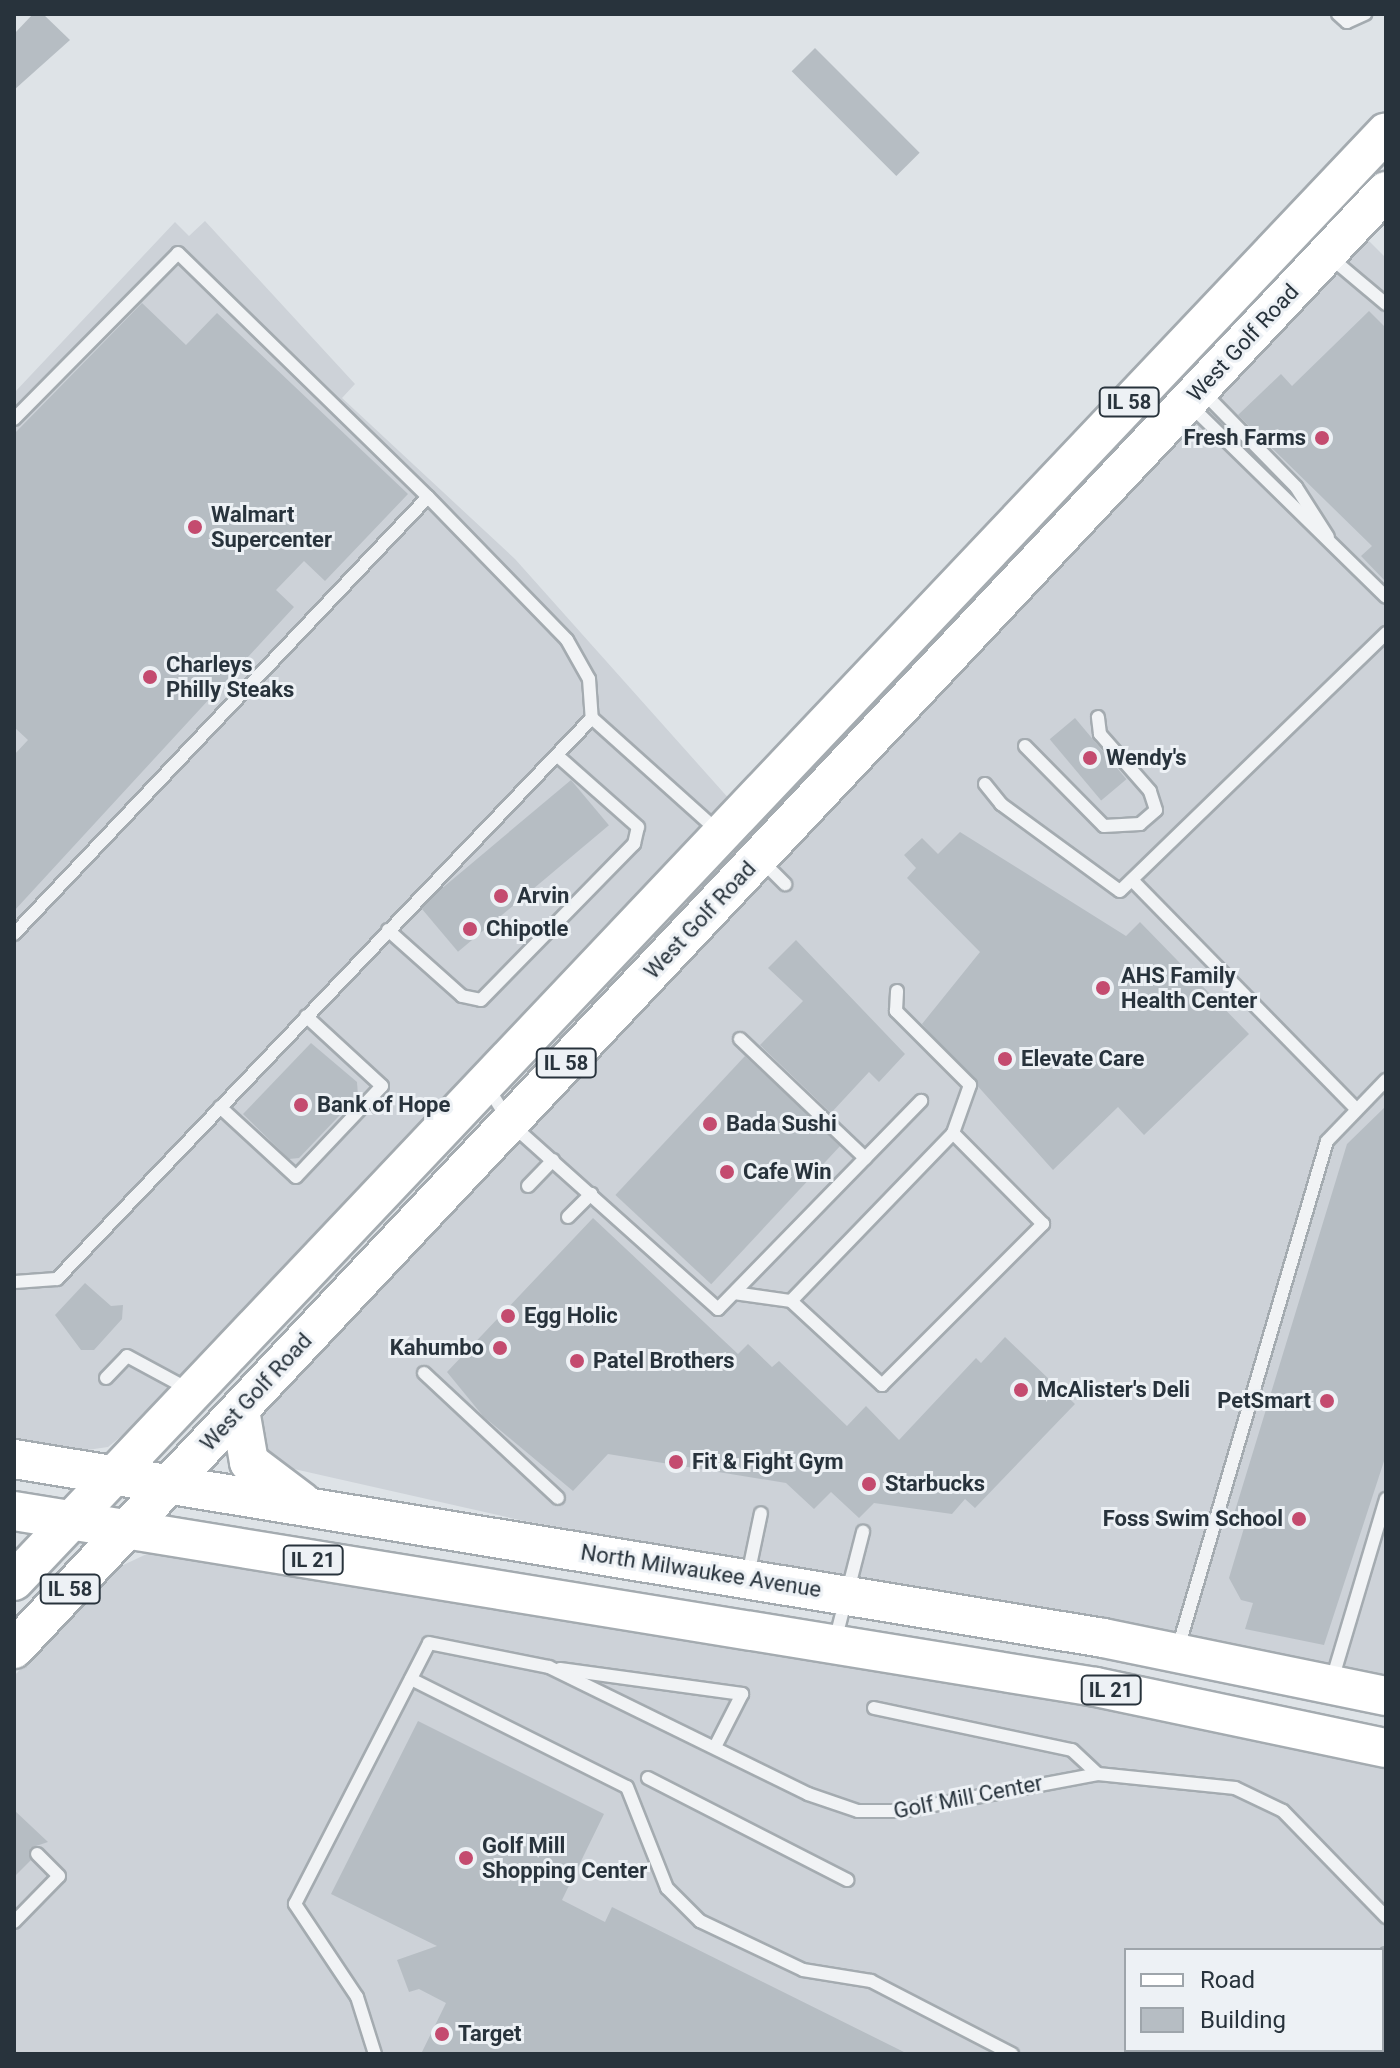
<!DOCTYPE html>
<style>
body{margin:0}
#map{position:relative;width:1400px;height:2068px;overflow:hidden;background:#dee3e7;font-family:Roboto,sans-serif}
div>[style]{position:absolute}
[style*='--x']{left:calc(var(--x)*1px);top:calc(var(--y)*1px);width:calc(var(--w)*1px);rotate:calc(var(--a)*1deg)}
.built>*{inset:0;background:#cdd2d8}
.building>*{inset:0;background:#b6bdc3;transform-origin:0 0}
.roads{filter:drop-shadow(2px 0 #a4abb0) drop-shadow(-2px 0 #a4abb0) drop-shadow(0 2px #a4abb0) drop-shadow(0 -2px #a4abb0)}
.lane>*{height:12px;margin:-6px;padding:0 6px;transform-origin:6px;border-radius:6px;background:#f1f3f5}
.primary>*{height:38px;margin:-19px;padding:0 19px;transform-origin:19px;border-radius:19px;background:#fff}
.dots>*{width:22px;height:22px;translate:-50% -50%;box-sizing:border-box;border:4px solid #edf1f5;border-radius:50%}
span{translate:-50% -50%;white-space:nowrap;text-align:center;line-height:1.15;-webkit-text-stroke:6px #edf1f5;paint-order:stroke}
.shield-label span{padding:2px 6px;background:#edf1f5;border:2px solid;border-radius:6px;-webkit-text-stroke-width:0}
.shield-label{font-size:20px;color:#28333c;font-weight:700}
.street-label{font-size:22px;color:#28333c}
.poi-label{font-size:22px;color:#28333c;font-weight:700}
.right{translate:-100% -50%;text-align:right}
.left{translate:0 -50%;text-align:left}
.frame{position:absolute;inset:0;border:16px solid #28333c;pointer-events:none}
.legend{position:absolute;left:1124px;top:1948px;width:260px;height:104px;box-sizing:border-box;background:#edf1f5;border:2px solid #9ea5ab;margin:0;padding:10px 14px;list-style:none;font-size:24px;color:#28333c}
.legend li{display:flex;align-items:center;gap:16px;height:40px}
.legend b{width:40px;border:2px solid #9ea5ab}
</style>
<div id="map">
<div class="built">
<div style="clip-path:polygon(205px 221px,355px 384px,342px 398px,515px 559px,731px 801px,145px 1417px,108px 1447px,80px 1451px,14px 1441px,14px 393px,175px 222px,189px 236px)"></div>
<div style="clip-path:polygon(1366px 238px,1386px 258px,1386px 1679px,1150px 1629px,524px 1521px,263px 1462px,258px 1421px,269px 1405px)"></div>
<div style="clip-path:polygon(evenodd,151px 1552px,1096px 1704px,1386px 1765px,1386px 2054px,14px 2054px,14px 1676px,117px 1568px,151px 1552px,1126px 1950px,1382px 1950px,1382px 2050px,1126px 2050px,1126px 1950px)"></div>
</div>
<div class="building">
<div style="clip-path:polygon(33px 14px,43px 14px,70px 40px,14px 90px,14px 34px)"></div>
<div style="left:815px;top:48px;width:148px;height:33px;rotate:45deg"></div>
<div style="clip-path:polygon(142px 303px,186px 345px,217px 313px,408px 494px,325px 581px,304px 561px,276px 590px,294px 607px,14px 911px,14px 755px,28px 740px,14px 727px,14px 434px)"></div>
<div style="clip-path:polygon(1369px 311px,1386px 328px,1386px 582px,1361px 556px,1372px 546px,1238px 415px,1281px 374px,1292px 386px)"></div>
<div style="left:1075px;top:718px;width:80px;height:33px;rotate:50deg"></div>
<div style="left:571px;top:780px;width:59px;height:197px;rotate:50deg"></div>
<div style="clip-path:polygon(960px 832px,1126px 936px,1140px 922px,1249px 1034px,1144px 1135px,1118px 1107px,1053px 1170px,922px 1024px,980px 952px,907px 878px,916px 868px,904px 855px,922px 838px,938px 854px)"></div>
<div style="clip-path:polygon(796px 940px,905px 1054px,879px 1082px,869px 1072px,831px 1113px,760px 1045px,803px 1001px,768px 968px)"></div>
<div style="clip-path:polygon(311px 1043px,357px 1082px,358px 1096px,299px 1158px,289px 1159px,243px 1114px)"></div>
<div style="left:745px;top:1056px;width:131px;height:190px;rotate:43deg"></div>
<div style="clip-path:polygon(1386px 1106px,1386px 1455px,1324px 1645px,1245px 1629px,1253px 1603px,1241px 1600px,1229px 1578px,1244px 1528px,1231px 1524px,1347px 1144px)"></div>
<div style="clip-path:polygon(593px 1218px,738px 1354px,748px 1344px,772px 1367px,779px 1361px,847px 1426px,866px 1406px,899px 1440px,976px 1358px,981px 1363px,1005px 1337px,1075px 1404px,975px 1508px,965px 1499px,952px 1514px,874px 1503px,859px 1518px,831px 1492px,814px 1509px,786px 1483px,608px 1454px,573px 1491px,483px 1416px,447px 1372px)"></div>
<div style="clip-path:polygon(85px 1283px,111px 1306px,123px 1305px,122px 1319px,94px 1350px,81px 1350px,55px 1315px)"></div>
<div style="clip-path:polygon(418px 1721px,604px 1814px,562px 1900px,605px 1922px,612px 1907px,908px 2054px,421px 2054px,446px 2003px,419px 1989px,409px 1992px,397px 1960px,437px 1946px,331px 1894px)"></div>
<div style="clip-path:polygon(14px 1810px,48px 1842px,30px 1848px,31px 1860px,14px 1877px)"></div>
</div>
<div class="roads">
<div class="lane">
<div style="--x:1338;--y:14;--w:12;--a:42"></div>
<div style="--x:1347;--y:22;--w:20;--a:-24"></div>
<div style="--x:1330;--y:257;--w:73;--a:40"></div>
<div style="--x:1203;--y:392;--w:133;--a:45.6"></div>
<div style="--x:1296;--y:487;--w:59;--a:57.4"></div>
<div style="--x:1190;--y:405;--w:274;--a:44.4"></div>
<div style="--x:14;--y:419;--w:233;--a:-45.3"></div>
<div style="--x:178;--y:253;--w:349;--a:44.3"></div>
<div style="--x:1025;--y:746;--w:112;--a:45.4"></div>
<div style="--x:1104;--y:826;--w:36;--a:-3"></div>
<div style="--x:1140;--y:824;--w:21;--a:-41"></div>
<div style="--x:1156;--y:810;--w:20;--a:-108"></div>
<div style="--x:1150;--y:791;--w:76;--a:-131.3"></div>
<div style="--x:1100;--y:734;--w:17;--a:-97"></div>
<div style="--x:985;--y:784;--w:26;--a:51"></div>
<div style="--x:1001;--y:804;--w:147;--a:36.2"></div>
<div style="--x:1120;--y:891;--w:371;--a:-44.1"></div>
<div style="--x:762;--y:861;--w:33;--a:45"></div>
<div style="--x:1132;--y:880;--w:320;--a:45.6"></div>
<div style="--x:388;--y:930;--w:99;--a:41.7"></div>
<div style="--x:462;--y:996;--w:19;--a:12"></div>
<div style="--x:481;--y:1000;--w:219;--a:-45.6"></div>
<div style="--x:634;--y:844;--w:17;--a:-77"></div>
<div style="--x:638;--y:827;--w:106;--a:-138.5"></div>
<div style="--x:14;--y:934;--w:602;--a:-46.55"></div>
<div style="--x:428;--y:497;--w:199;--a:45.8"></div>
<div style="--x:567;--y:640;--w:45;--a:60.6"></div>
<div style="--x:589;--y:679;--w:39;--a:86"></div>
<div style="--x:592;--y:718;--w:168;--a:41.9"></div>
<div style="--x:740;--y:1039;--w:173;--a:43.6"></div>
<div style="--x:487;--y:1086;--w:44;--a:58.1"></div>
<div style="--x:510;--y:1123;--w:279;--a:41.8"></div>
<div style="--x:718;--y:1309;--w:291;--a:-45.7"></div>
<div style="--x:220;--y:1107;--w:103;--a:42.6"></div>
<div style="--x:296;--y:1177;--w:125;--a:-46.6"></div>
<div style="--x:382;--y:1086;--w:103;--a:-137.4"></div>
<div style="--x:528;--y:1186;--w:36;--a:-46"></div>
<div style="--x:568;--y:1217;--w:33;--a:-45"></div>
<div style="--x:14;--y:1282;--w:43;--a:-4"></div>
<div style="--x:57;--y:1279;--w:775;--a:-46.36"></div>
<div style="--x:734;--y:1293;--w:58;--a:8"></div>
<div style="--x:791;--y:1301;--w:124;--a:42.7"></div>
<div style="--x:882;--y:1385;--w:228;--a:-45"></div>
<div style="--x:1043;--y:1224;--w:128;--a:-134.7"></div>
<div style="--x:791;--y:1301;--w:233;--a:-46"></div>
<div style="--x:953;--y:1133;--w:51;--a:-70.5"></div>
<div style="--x:970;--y:1085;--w:105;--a:-135"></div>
<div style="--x:896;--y:1011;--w:20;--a:-87"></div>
<div style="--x:424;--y:1373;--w:183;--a:43"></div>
<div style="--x:106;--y:1378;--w:30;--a:-46"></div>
<div style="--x:127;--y:1356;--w:72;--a:28.4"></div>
<div style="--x:748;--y:1575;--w:63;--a:-78.2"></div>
<div style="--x:835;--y:1641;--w:113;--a:-75.6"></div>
<div style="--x:1178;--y:1648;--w:528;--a:-73.62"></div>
<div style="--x:1327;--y:1141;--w:85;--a:-46"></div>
<div style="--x:560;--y:1669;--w:184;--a:7.8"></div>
<div style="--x:742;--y:1694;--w:59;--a:117"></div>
<div style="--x:411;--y:1679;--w:241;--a:26.6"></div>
<div style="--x:627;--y:1787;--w:109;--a:68.4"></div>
<div style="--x:667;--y:1888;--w:47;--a:45"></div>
<div style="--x:700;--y:1921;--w:114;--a:25.4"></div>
<div style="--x:803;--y:1970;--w:69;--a:9.2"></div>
<div style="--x:871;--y:1981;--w:159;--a:27.4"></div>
<div style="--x:1332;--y:1680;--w:189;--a:-73.4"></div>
<div style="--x:874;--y:1708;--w:202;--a:12"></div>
<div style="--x:1072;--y:1750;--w:35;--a:43"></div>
<div style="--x:648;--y:1778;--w:224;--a:27.1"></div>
<div style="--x:14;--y:1922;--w:64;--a:-45.6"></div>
<div style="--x:59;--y:1876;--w:31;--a:-135"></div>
<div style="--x:1382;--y:1962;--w:9;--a:-63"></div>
<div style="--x:375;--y:2054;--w:60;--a:-107.5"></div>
<div style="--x:357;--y:1997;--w:112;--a:-123.7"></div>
<div style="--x:295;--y:1904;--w:293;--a:-62.8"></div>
<div style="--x:429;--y:1643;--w:122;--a:11.3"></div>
<div style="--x:549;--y:1667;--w:288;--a:26.1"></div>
<div style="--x:808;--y:1794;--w:53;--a:18.8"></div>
<div style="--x:858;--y:1811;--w:43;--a:0"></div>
<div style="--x:901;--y:1811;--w:200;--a:-10.6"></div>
<div style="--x:1098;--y:1774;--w:138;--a:5.8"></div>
<div style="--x:1235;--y:1788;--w:53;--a:25.6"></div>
<div style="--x:1283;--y:1811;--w:148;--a:45.8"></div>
<div style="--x:1337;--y:2054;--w:4;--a:-63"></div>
</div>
<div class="primary">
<div style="--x:240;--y:1410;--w:53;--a:80.2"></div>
<div style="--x:249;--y:1462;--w:66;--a:37"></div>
<div style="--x:14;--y:1459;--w:1104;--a:9.33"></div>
<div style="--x:1103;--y:1638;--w:289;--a:11.6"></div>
<div style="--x:14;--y:1511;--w:1096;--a:9.24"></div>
<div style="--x:1096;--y:1687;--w:296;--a:11.9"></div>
<div style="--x:14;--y:1581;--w:1995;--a:-46.56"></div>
<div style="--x:14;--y:1649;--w:2002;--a:-46.74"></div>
</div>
</div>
<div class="dots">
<div style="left:1322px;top:438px;background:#c44b6f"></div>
<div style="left:195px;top:527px;background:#c44b6f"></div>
<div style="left:150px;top:677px;background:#c44b6f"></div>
<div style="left:1090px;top:758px;background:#c44b6f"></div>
<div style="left:501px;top:896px;background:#c44b6f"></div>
<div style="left:470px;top:929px;background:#c44b6f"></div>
<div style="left:1103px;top:988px;background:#c44b6f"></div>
<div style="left:1005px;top:1059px;background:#c44b6f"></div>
<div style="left:301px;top:1105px;background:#c44b6f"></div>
<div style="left:710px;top:1124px;background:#c44b6f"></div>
<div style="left:727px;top:1172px;background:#c44b6f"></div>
<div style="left:508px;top:1316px;background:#c44b6f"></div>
<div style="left:500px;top:1348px;background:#c44b6f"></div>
<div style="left:577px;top:1361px;background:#c44b6f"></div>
<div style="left:1021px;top:1390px;background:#c44b6f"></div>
<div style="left:1327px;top:1401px;background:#c44b6f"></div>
<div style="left:676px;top:1462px;background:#c44b6f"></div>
<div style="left:869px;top:1484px;background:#c44b6f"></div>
<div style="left:1299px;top:1519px;background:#c44b6f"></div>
<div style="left:466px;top:1858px;background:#c44b6f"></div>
<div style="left:442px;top:2034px;background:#c44b6f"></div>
</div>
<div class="shield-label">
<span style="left:1129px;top:402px">IL 58</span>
<span style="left:566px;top:1063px">IL 58</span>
<span style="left:313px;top:1560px">IL 21</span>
<span style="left:70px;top:1589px">IL 58</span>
<span style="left:1111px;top:1690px">IL 21</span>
</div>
<div class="street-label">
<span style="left:1243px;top:343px;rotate:-47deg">West Golf Road</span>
<span style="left:700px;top:920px;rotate:-47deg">West Golf Road</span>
<span style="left:256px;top:1392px;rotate:-47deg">West Golf Road</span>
<span style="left:701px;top:1571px;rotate:9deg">North Milwaukee Avenue</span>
<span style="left:968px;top:1797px;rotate:-11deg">Golf Mill Center</span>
</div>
<div class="poi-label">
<span class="right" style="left:1306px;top:438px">Fresh Farms</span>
<span class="left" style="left:211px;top:527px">Walmart<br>Supercenter</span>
<span class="left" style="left:166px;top:677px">Charleys<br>Philly Steaks</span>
<span class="left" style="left:1106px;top:758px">Wendy's</span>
<span class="left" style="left:517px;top:896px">Arvin</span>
<span class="left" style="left:486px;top:929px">Chipotle</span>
<span class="left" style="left:1121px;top:988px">AHS Family<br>Health Center</span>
<span class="left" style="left:1021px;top:1059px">Elevate Care</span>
<span class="left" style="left:317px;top:1105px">Bank of Hope</span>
<span class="left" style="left:726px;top:1124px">Bada Sushi</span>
<span class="left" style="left:743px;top:1172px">Cafe Win</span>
<span class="left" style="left:524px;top:1316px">Egg Holic</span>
<span class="right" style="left:484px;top:1348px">Kahumbo</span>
<span class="left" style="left:593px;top:1361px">Patel Brothers</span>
<span class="left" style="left:1037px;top:1390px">McAlister's Deli</span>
<span class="right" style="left:1311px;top:1401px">PetSmart</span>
<span class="left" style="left:692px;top:1462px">Fit &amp; Fight Gym</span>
<span class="left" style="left:885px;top:1484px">Starbucks</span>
<span class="right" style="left:1283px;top:1519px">Foss Swim School</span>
<span class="left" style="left:482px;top:1858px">Golf Mill<br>Shopping Center</span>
<span class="left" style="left:458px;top:2034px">Target</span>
</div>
<div class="frame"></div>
<ul class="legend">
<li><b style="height:10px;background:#fff"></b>Road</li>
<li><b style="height:22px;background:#b6bdc3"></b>Building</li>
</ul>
</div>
